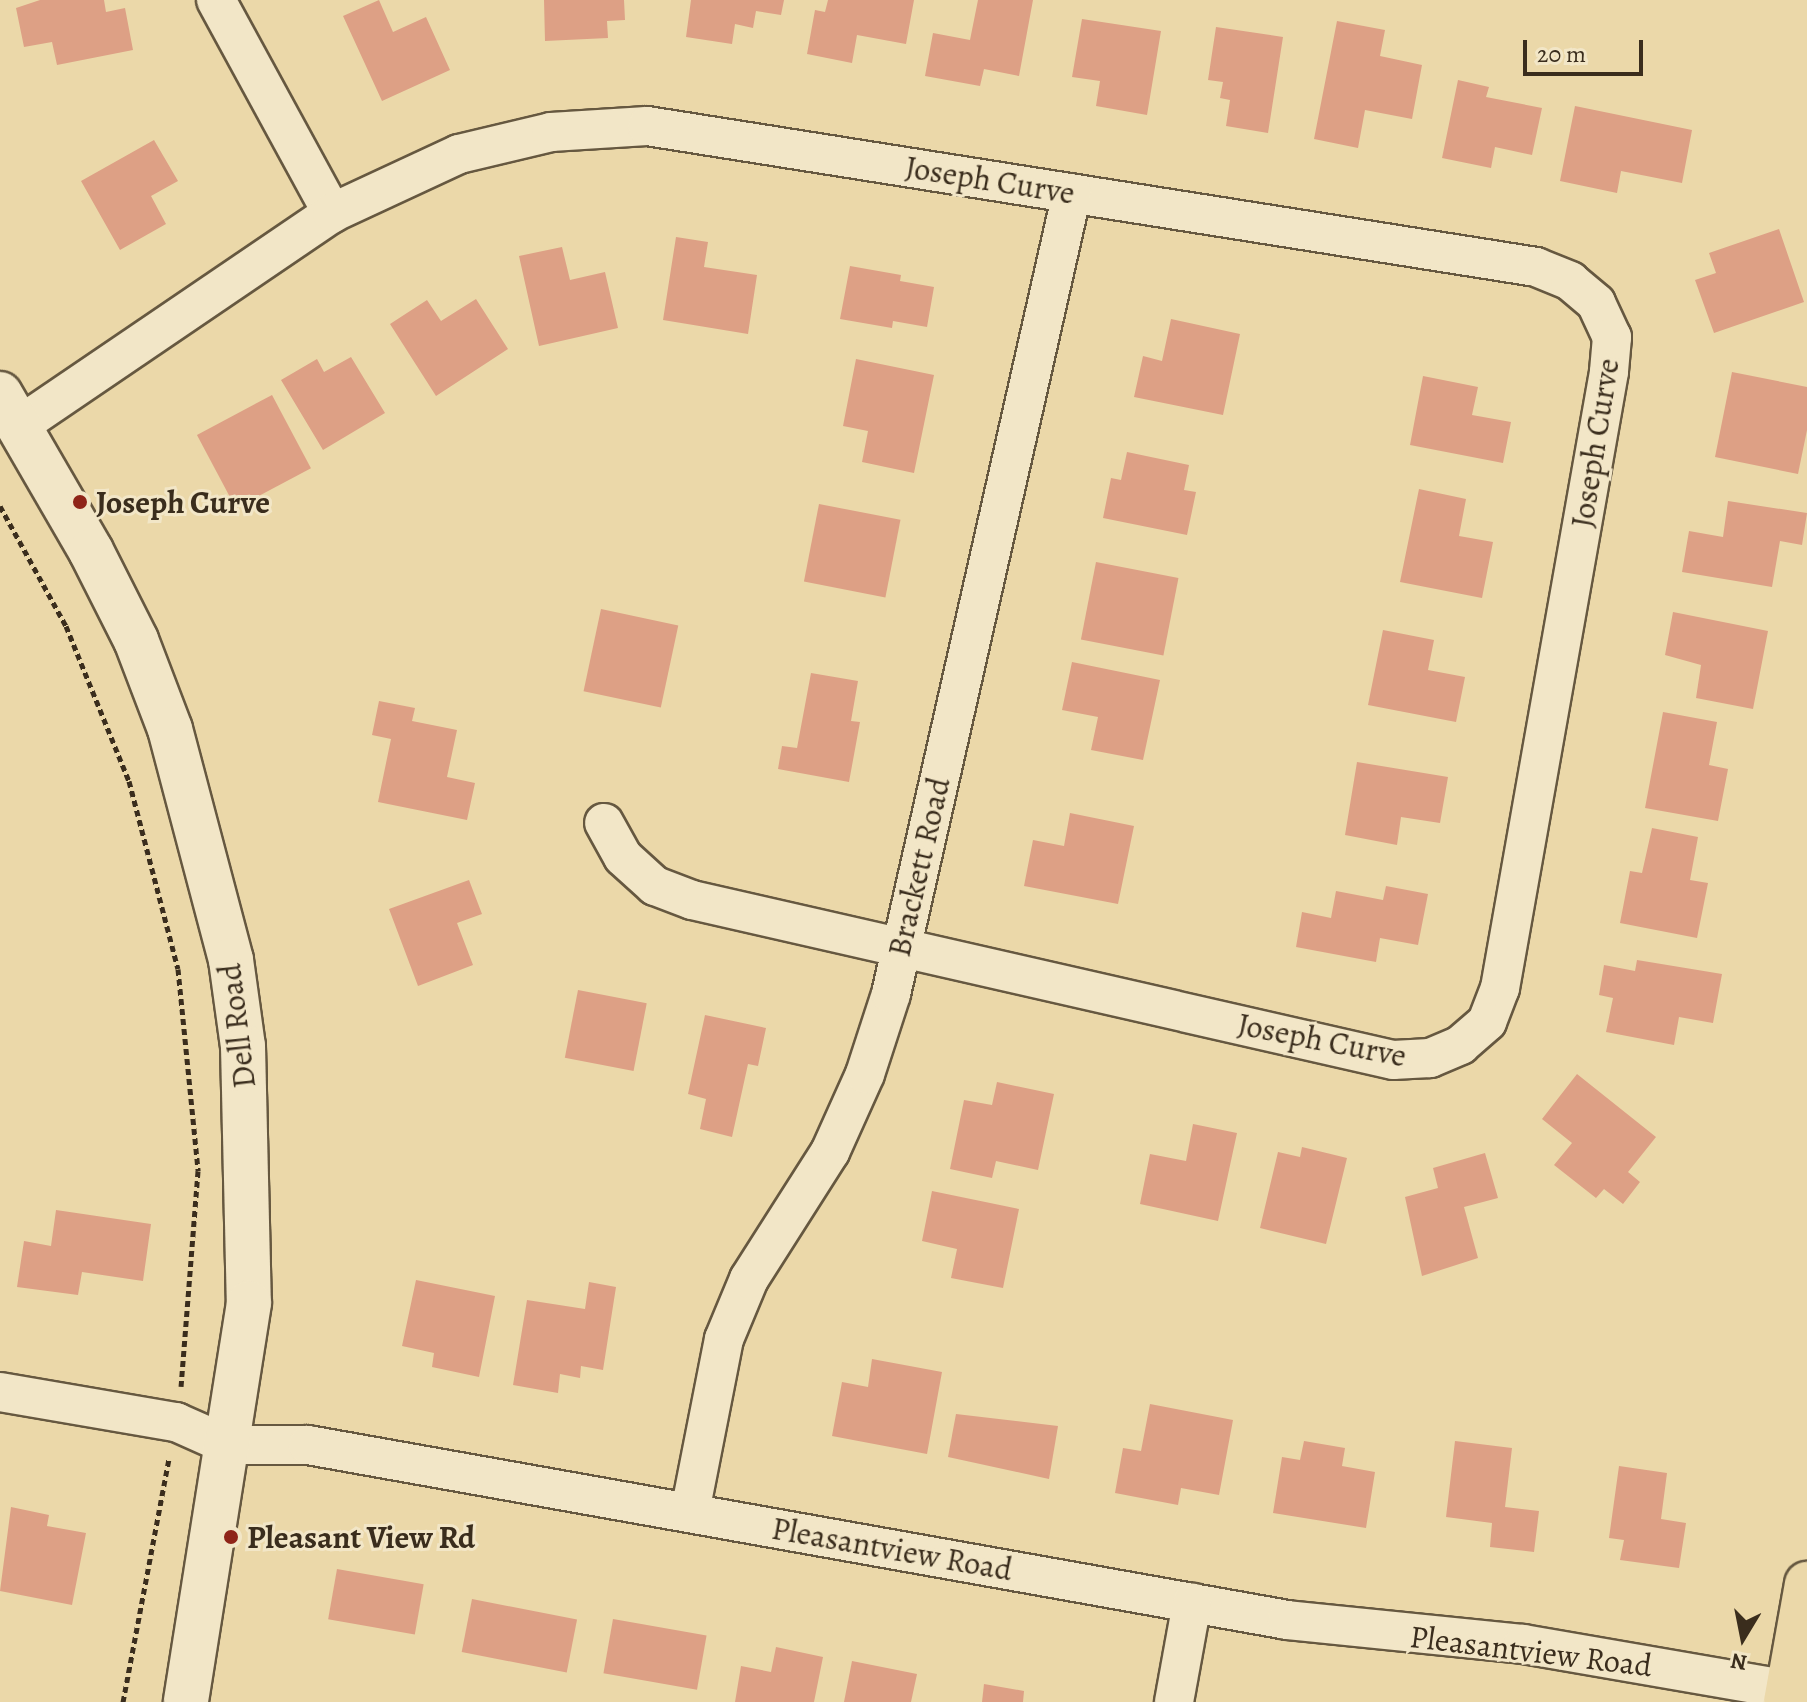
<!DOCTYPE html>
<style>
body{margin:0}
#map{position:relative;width:1807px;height:1702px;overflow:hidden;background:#ebd8a9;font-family:Alegreya,serif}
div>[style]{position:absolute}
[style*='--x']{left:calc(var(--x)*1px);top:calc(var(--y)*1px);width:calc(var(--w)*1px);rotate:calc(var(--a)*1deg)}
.building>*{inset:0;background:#dda085;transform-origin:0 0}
.path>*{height:5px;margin-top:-2.5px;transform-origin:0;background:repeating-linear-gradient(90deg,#3a2d1d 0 6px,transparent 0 10px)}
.roads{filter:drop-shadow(2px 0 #665840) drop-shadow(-2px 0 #665840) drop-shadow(0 2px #665840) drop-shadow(0 -2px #665840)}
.minor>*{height:38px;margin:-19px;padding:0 19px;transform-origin:19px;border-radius:19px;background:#f2e6c7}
.tertiary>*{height:44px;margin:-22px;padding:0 22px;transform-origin:22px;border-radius:22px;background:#f2e6c7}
.primary>*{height:44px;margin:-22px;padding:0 22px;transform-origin:22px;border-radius:22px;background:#ebd8a9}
.dots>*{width:22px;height:22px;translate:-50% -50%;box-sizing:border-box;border:4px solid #f2e6c7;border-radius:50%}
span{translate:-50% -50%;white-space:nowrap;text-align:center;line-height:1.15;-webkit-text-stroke:6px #f2e6c7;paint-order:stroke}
.street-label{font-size:32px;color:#3a2d1d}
.poi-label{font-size:32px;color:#3a2d1d;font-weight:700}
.left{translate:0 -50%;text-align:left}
.north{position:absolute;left:1703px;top:1598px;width:80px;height:80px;-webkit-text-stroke:6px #f2e6c7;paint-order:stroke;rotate:190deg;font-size:22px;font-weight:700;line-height:32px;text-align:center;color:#3a2d1d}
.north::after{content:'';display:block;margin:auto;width:28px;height:36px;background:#3a2d1d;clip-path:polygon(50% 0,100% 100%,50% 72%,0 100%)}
.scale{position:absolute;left:1523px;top:40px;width:120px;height:36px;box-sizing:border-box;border:4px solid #3a2d1d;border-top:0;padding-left:10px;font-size:24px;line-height:28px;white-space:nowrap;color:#3a2d1d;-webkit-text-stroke:6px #f2e6c7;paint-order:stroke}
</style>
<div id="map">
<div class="building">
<div style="clip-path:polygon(40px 0,104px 0,106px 12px,125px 8px,133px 50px,57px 65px,52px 42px,24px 47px,16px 8px)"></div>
<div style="clip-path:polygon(379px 0,393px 32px,426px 17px,450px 70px,382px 101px,343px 16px)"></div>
<div style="clip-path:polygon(544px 0,624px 0,625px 20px,607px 21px,608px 38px,545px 41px)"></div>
<div style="clip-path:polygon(691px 0,784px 0,781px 15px,756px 11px,753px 28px,735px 24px,732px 44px,686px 37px)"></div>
<div style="clip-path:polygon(828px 0,914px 0,906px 44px,857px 35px,852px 63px,807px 54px,815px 10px,825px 12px)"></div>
<div style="clip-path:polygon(978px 0,1033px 0,1019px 76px,984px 69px,980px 86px,925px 76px,933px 33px,970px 40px)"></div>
<div style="clip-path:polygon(1082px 19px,1161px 31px,1147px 115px,1096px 106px,1100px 81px,1072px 77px)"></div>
<div style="clip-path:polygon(1337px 21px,1385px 30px,1380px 56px,1422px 65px,1412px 119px,1365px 110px,1358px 148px,1314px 139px)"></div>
<div style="clip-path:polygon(1216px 27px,1283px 37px,1268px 133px,1226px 126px,1230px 100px,1220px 98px,1223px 82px,1208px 80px)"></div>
<div style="clip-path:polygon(1458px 80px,1489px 87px,1486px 97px,1542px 108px,1532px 155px,1495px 147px,1491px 168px,1442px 158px)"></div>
<div style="clip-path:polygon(1575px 106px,1692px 130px,1682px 183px,1621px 171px,1617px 193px,1560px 181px)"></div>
<div style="clip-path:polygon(154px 140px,178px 181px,151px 196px,166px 224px,120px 250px,81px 181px)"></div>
<div style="clip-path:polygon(1779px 229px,1804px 302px,1714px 333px,1695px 280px,1716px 273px,1709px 253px)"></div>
<div style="clip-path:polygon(676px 237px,708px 242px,704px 267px,757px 275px,748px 334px,663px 320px)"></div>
<div style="clip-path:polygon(562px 247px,570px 280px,605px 272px,618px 328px,539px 346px,519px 256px)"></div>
<div style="clip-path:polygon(850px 266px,901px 275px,900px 281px,934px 287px,927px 327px,893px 321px,892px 328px,840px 319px)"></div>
<div style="clip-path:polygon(476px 299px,508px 349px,436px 396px,390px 324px,427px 300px,441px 321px)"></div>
<div style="clip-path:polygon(1171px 319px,1240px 334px,1223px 415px,1134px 397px,1143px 356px,1162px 361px)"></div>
<div style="clip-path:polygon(351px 357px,385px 413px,323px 450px,281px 380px,317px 359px,324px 372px)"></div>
<div style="clip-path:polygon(856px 359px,934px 375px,914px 473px,862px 462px,868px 431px,843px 426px)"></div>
<div style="clip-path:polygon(1732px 372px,1807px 387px,1807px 430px,1798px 474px,1715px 457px)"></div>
<div style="clip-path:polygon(1423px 376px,1478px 387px,1472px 415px,1511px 422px,1503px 463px,1410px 445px)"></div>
<div style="left:272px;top:395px;width:83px;height:85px;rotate:62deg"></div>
<div style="clip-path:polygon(1127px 452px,1189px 465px,1184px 490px,1196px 492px,1187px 535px,1103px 518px,1111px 478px,1121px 480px)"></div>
<div style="clip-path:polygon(1419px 489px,1466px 499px,1459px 536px,1493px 542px,1482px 598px,1400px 582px)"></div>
<div style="clip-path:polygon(1728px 501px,1807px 513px,1802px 545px,1780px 541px,1772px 587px,1682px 572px,1689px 531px,1723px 537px)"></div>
<div style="left:819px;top:504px;width:83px;height:79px;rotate:11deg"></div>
<div style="left:1096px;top:562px;width:84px;height:79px;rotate:11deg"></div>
<div style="left:601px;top:609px;width:79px;height:84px;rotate:12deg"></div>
<div style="clip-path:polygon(1673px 612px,1768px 631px,1753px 709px,1696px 698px,1701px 665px,1665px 655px)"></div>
<div style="clip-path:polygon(1383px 630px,1434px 640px,1428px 670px,1465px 677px,1456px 722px,1368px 705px)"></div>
<div style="clip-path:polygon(1072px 662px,1160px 680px,1143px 760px,1091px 750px,1098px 717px,1062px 710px)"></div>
<div style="clip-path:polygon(811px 673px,858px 681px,851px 721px,860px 722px,849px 782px,778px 769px,782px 746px,797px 748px)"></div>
<div style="clip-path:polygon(379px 701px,415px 708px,412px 721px,457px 730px,447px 777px,475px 783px,467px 820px,378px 802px,391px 739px,372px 735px)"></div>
<div style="clip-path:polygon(1663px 712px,1717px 722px,1709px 765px,1728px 769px,1718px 821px,1645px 808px)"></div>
<div style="clip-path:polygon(1357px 762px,1448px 777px,1440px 823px,1401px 817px,1397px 845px,1345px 835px)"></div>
<div style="clip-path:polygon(1070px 813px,1134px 826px,1118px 904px,1024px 886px,1033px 840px,1064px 846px)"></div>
<div style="clip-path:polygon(1652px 828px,1698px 837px,1690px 880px,1708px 883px,1697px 938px,1620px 923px,1630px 871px,1642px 873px)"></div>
<div style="clip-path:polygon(469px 880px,482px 914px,457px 923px,473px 965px,418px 986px,389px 909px)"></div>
<div style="clip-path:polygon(1386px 886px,1428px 894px,1418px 945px,1380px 938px,1376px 962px,1296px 947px,1302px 912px,1331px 918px,1336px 891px,1383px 900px)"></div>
<div style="clip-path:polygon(1637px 960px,1722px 974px,1713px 1023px,1679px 1017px,1674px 1045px,1606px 1032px,1613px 998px,1599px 995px,1604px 965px,1635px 971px)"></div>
<div style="left:578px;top:990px;width:70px;height:69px;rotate:11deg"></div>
<div style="clip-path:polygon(705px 1015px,766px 1028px,758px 1066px,748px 1064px,732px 1137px,700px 1129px,706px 1099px,688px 1094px)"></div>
<div style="clip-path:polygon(1577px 1074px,1656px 1137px,1628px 1172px,1640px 1182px,1623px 1204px,1604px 1189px,1596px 1198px,1554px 1165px,1572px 1143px,1542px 1119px)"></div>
<div style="clip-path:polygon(997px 1082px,1054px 1094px,1038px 1170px,996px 1161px,992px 1178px,950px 1169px,964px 1100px,992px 1105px)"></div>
<div style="clip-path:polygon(1193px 1124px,1237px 1133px,1218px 1221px,1140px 1204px,1150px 1154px,1186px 1161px)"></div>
<div style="clip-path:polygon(1302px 1147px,1347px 1158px,1326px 1244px,1260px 1228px,1278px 1152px,1300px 1157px)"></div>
<div style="clip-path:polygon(1485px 1153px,1498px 1198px,1464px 1207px,1478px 1258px,1422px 1276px,1405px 1197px,1438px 1188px,1433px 1168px)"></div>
<div style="clip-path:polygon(932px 1191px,1019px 1209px,1003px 1288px,951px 1278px,957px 1249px,922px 1241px)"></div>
<div style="clip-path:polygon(56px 1210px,151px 1224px,143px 1281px,82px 1272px,78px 1295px,17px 1287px,24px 1241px,51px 1246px)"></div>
<div style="clip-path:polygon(416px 1280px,495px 1296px,479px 1377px,432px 1367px,434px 1353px,402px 1346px)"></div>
<div style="clip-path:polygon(589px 1282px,616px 1287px,603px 1370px,581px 1366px,580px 1378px,560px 1374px,558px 1393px,513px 1385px,527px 1300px,585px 1309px)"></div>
<div style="clip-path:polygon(872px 1359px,942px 1372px,927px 1454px,832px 1436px,842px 1382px,868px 1387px)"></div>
<div style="clip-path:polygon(1150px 1404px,1233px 1420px,1219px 1495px,1181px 1488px,1178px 1505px,1115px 1493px,1123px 1448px,1141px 1451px)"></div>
<div style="clip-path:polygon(956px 1414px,1058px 1426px,1049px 1479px,948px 1457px)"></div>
<div style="clip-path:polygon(1304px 1441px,1345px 1448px,1342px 1466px,1375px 1472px,1366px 1528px,1273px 1513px,1282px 1457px,1300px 1460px)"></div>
<div style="clip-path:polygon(1455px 1441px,1512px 1448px,1505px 1507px,1539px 1511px,1534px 1552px,1490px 1547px,1492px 1523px,1446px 1517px)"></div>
<div style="clip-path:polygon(1619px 1466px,1667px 1473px,1661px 1519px,1686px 1523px,1679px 1568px,1620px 1560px,1624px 1540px,1609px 1538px)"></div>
<div style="clip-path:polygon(11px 1507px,49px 1515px,47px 1526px,86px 1533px,72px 1605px,0 1591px)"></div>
<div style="left:337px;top:1569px;width:88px;height:51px;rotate:10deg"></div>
<div style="left:472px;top:1599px;width:107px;height:54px;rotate:11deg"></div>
<div style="left:613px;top:1619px;width:95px;height:55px;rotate:10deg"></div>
<div style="clip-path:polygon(776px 1647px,823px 1657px,814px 1702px,735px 1702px,741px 1666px,771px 1672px)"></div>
<div style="clip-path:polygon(852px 1661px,917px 1674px,911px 1702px,844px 1702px)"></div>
<div style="clip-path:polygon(984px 1684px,1024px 1691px,1023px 1702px,982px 1702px)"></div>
</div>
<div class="path">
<div style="--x:0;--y:506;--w:137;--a:61.2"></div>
<div style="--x:66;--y:626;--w:167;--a:67.9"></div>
<div style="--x:129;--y:781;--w:194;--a:75.4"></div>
<div style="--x:178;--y:969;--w:203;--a:84.3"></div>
<div style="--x:198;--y:1171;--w:216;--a:94.5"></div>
<div style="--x:123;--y:1702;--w:247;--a:-79.3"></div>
</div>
<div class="roads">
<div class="minor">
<div style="--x:216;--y:0;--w:243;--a:61.4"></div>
<div style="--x:20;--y:425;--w:377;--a:-34.2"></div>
<div style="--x:332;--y:213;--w:140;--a:-24.9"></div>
<div style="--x:459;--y:154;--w:95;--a:-13.4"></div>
<div style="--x:551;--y:132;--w:96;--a:-3.6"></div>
<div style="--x:647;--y:126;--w:900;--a:9.01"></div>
<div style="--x:1536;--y:267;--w:37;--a:22"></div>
<div style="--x:1570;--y:281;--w:34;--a:40"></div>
<div style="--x:1596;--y:303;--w:38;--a:65"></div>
<div style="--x:1612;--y:337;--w:35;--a:95"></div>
<div style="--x:1609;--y:372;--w:626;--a:100.03"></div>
<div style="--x:1500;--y:988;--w:36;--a:111"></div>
<div style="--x:1487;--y:1022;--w:35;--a:139"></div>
<div style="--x:1461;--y:1045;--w:34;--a:157"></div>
<div style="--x:1430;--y:1058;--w:37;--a:177"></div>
<div style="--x:1393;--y:1060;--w:719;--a:-167.14"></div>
<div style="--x:692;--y:900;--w:40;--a:-159"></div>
<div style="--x:655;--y:886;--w:43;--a:-137.8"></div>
<div style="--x:623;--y:857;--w:39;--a:-119"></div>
<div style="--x:0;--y:1392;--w:179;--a:9.7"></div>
<div style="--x:176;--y:1422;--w:57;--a:23.9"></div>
<div style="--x:228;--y:1445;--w:80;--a:0"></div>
<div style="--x:308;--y:1445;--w:995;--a:10.13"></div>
<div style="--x:1287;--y:1620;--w:237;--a:5.8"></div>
<div style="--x:1523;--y:1644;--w:269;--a:9.8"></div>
<div style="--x:690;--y:1512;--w:176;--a:-78.9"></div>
<div style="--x:724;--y:1339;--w:65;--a:-67.4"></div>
<div style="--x:749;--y:1279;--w:151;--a:-57.5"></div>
<div style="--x:830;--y:1152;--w:85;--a:-65.8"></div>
<div style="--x:865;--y:1074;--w:84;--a:-72"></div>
<div style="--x:891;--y:994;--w:821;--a:-77.27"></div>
<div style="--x:1174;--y:1702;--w:101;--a:-79.7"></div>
</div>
<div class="tertiary">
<div style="--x:0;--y:394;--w:181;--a:59.9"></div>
<div style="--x:91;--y:551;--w:100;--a:63.2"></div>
<div style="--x:136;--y:640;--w:95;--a:69.1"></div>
<div style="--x:170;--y:729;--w:239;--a:75.2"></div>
<div style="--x:231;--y:960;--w:87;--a:82.1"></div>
<div style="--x:243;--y:1046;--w:257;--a:88.7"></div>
<div style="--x:249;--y:1303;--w:404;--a:99"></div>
</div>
<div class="primary">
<div style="--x:1786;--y:1702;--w:120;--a:-79.9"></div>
</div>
</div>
<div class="dots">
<div style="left:80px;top:502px;background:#8f2418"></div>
<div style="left:231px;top:1537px;background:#8f2418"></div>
</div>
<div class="street-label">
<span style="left:990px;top:180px;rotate:9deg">Joseph Curve</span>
<span style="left:1595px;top:443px;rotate:-81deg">Joseph Curve</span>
<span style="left:919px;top:867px;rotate:-77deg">Brackett Road</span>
<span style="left:237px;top:1026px;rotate:-97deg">Dell Road</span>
<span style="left:1322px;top:1040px;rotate:11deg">Joseph Curve</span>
<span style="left:892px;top:1549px;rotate:10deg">Pleasantview Road</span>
<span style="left:1531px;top:1651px;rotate:7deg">Pleasantview Road</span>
</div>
<div class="poi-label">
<span class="left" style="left:96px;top:502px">Joseph Curve</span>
<span class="left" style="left:247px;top:1537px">Pleasant View Rd</span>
</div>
<div class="north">N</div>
<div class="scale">20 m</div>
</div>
